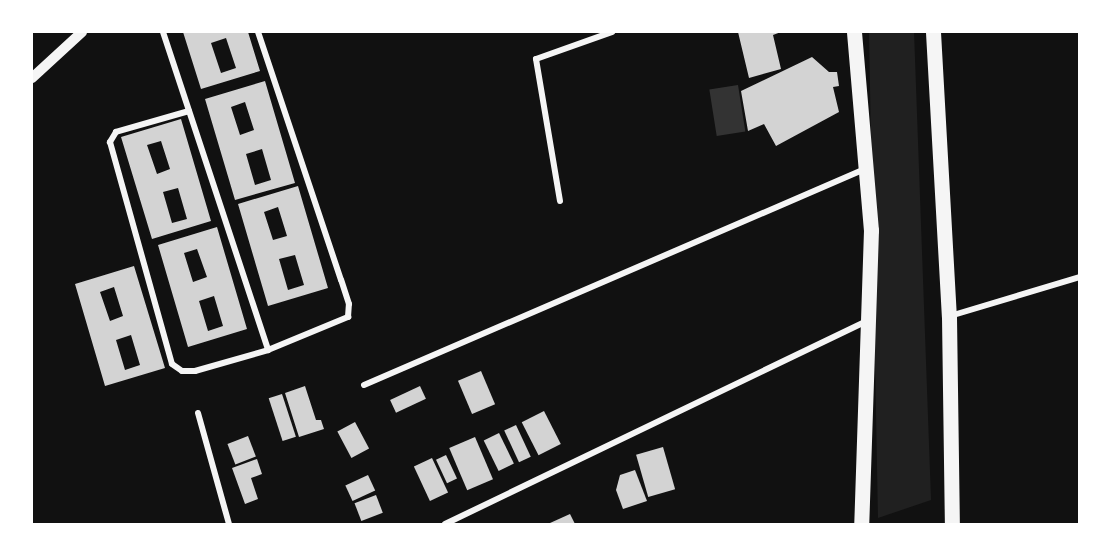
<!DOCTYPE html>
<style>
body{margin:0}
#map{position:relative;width:1111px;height:556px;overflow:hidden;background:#111;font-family:"Asap Condensed",sans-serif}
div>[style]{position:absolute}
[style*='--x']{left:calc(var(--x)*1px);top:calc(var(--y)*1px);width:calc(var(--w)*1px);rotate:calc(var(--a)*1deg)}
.green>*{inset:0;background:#202020}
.water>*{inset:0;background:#333;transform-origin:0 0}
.building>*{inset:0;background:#d3d3d3;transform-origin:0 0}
.minor>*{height:6px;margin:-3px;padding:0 3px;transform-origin:3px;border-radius:3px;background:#f5f5f5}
.tertiary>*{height:10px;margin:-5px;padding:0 5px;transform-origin:5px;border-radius:5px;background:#f5f5f5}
.primary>*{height:15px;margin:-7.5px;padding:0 7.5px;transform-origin:7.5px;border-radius:7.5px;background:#f5f5f5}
span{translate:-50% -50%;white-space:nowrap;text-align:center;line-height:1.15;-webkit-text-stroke:4.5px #fff;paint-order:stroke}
.frame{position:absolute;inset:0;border:33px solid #fff;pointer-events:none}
</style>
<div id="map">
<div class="green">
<div style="clip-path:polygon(869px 32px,914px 32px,931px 500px,878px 518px)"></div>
</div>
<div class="water">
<div style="left:738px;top:85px;width:47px;height:29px;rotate:81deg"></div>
</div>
<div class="building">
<div style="clip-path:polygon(evenodd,183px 32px,248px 32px,260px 71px,201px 89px,183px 32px,226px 38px,236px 68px,221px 73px,211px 43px,226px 38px)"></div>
<div style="clip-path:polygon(738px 32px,781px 32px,773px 35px,781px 69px,749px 78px)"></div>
<div style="clip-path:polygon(812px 57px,829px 72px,837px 72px,839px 86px,833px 87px,839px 112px,776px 146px,764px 124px,748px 131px,741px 91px)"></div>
<div style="clip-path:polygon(evenodd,265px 81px,295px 183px,235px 200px,205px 99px,265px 81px,245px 102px,254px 130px,240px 135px,231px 107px,245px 102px,265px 81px,262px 149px,271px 180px,255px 185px,246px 154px,262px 149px)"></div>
<div style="clip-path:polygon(evenodd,181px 119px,211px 221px,152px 239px,121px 137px,181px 119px,161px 141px,170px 169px,157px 174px,147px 145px,161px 141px,181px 119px,178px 188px,187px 219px,172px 223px,163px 192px,178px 188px)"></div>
<div style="clip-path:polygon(evenodd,298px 186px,328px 288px,268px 306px,238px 204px,298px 186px,278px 207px,287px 236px,273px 240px,264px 212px,278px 207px,298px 186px,295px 255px,304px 285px,288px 290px,279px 259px,295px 255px)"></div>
<div style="clip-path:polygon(evenodd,217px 227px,247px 329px,188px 347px,158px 245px,217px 227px,197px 249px,207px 277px,193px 282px,184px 253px,197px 249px,217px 227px,214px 296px,223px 326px,208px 331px,199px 301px,214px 296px)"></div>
<div style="clip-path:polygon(evenodd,134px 266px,165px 368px,105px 386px,75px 284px,134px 266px,114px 287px,123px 316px,110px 321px,100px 292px,114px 287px,134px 266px,131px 335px,140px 365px,125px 370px,116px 340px,131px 335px)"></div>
<div style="left:481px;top:371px;width:36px;height:25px;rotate:67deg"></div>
<div style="clip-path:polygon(305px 386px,316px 420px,321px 420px,324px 429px,299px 437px,285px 393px)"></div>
<div style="left:420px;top:386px;width:14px;height:33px;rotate:65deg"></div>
<div style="left:282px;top:394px;width:45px;height:14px;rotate:72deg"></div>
<div style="left:544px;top:411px;width:37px;height:25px;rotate:63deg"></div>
<div style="left:355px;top:422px;width:30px;height:20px;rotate:62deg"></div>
<div style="left:516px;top:425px;width:35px;height:13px;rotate:65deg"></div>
<div style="left:499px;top:433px;width:34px;height:17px;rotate:64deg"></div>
<div style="left:248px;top:436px;width:22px;height:22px;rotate:69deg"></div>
<div style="left:475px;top:437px;width:46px;height:28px;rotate:67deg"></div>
<div style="left:663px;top:447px;width:44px;height:28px;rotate:74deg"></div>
<div style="left:446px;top:455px;width:26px;height:11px;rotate:65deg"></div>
<div style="left:432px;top:458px;width:38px;height:20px;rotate:65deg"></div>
<div style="clip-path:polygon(257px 459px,262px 474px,251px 478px,258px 499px,245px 504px,232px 468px)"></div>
<div style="clip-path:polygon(635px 470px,647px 501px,623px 509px,616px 490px,620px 475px)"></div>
<div style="left:368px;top:475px;width:17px;height:25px;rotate:65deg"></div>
<div style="left:376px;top:495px;width:19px;height:23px;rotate:69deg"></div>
<div style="clip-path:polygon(570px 514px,575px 524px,550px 524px,550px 523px)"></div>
</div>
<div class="minor">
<div style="--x:163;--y:32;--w:335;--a:71.7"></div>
<div style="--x:189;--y:111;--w:76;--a:164"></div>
<div style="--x:116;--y:132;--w:12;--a:121"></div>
<div style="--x:110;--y:142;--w:230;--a:74.4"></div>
<div style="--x:172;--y:364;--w:12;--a:35"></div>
<div style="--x:182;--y:371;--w:13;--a:0"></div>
<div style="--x:195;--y:371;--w:76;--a:-16"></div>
<div style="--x:268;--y:350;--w:87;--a:-22.4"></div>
<div style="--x:348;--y:317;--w:13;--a:-86"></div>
<div style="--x:349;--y:304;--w:25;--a:-108"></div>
<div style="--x:341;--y:280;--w:262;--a:-108.5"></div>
<div style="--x:560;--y:201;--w:144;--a:-99.6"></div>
<div style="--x:536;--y:59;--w:81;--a:-19.6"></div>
<div style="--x:950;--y:316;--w:136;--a:-16.7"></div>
<div style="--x:364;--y:385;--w:546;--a:-23.32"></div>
<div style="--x:198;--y:413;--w:115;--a:74.4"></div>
<div style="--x:445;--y:524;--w:467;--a:-25.7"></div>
</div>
<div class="tertiary">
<div style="--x:32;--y:78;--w:68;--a:-42.6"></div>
</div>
<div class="primary">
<div style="--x:854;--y:32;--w:199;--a:85.1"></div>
<div style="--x:871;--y:230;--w:294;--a:91.9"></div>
<div style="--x:933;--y:32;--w:285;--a:86.8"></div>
<div style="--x:949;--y:317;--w:207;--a:89.2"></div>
</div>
<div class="frame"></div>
</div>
